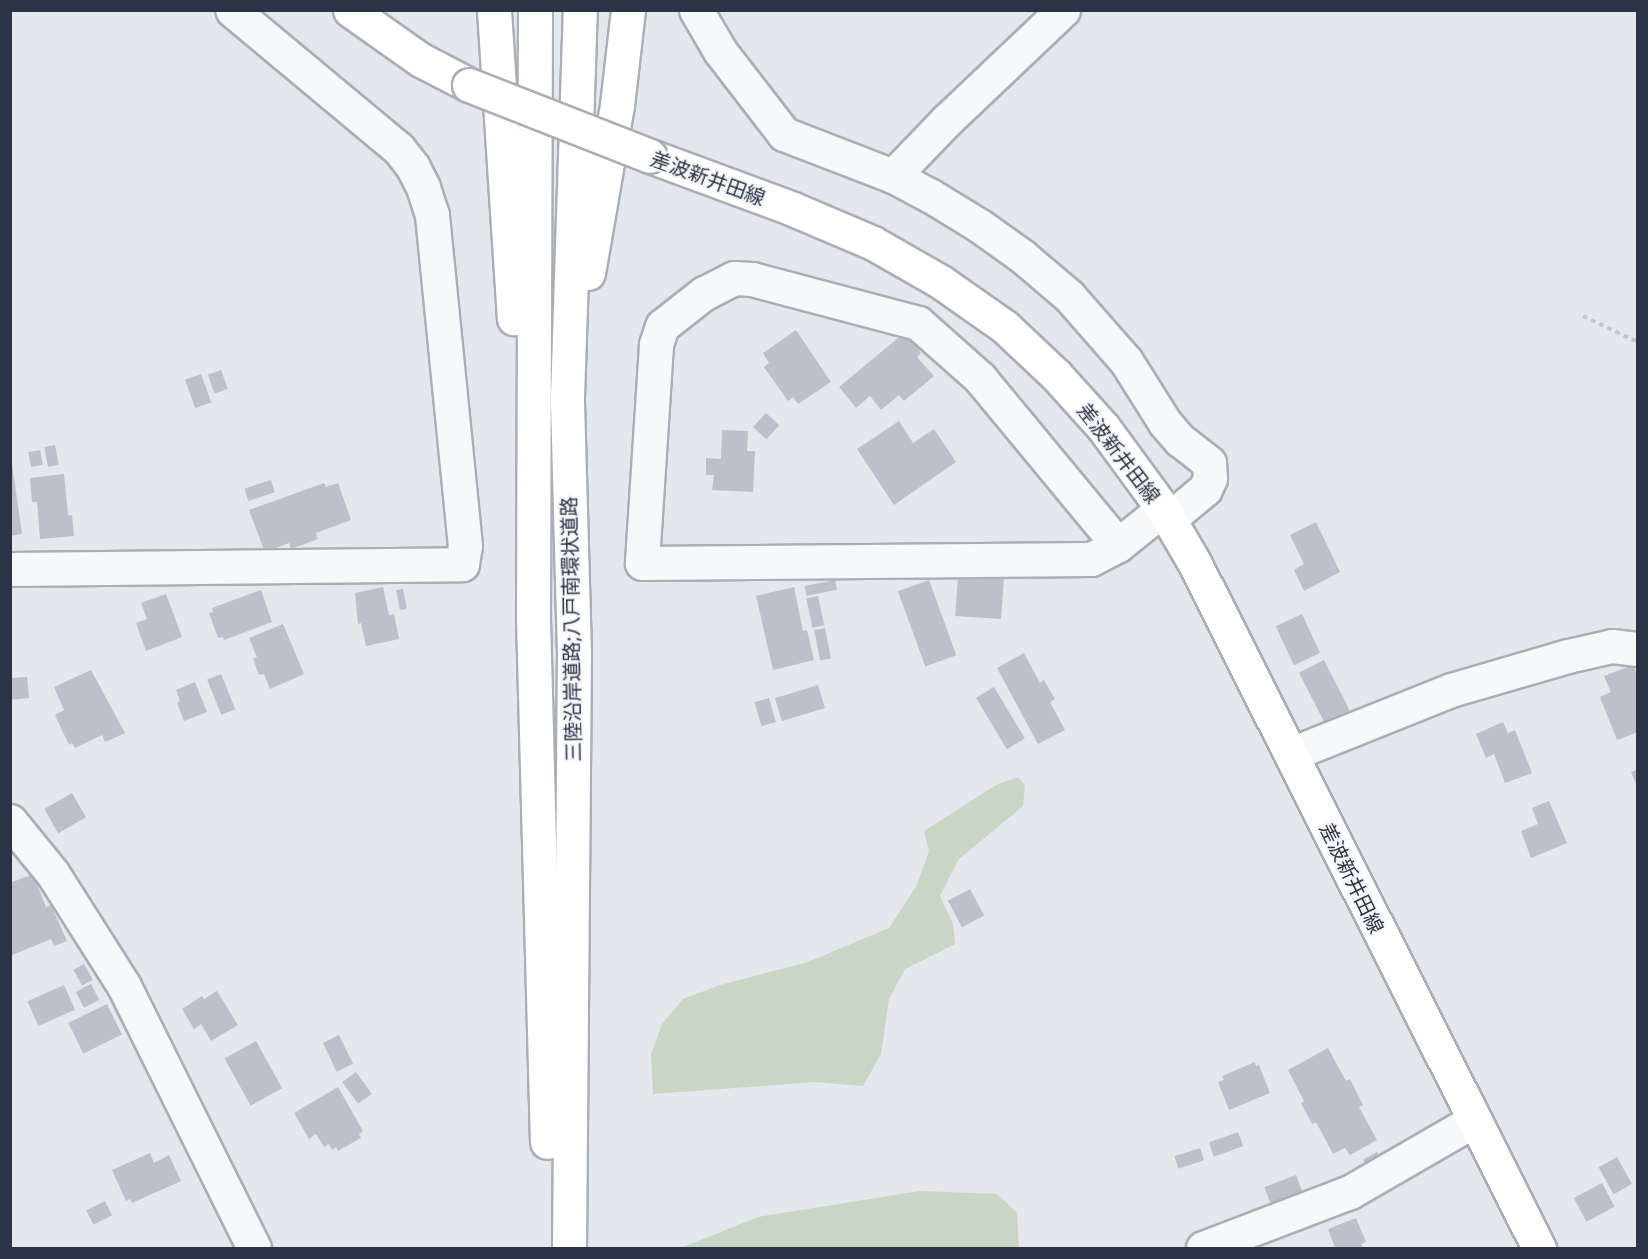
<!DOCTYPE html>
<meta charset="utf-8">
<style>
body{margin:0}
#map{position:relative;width:1648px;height:1259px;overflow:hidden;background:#e4e7ec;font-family:"Noto Sans","Noto Sans JP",sans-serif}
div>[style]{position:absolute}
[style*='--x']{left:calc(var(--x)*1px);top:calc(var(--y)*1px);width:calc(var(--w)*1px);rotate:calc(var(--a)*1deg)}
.green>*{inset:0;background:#c9d6c5}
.building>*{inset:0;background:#bbc0ca;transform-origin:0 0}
.path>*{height:4px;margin-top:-2px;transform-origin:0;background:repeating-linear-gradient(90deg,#c2c5cb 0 4.5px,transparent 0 9px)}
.roads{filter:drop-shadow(2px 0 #a9aeb7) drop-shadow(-2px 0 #a9aeb7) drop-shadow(0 2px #a9aeb7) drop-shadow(0 -2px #a9aeb7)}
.minor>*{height:33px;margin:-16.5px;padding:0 16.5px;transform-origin:16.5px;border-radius:16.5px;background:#f7f8fa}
.secondary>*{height:33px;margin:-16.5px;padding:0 16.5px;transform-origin:16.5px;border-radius:16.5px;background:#fff}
.motorway>*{height:33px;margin:-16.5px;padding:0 16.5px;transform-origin:16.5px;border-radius:16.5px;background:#fff}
.bridges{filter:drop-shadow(2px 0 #a9aeb7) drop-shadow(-2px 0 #a9aeb7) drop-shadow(0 2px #a9aeb7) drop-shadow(0 -2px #a9aeb7)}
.secondary-bridge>*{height:33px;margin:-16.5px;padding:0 16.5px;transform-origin:16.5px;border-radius:16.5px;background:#fff}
span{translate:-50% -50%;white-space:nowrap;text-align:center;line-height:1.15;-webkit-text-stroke:4.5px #f4f6f9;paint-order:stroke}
.street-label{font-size:20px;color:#2b3445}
.frame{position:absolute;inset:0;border:12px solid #2b3445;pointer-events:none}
</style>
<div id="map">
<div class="green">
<div style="clip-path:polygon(1018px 777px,1025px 785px,1023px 806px,958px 860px,940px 896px,953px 924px,955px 944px,905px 969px,889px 999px,881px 1054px,863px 1086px,815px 1082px,653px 1094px,651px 1054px,662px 1024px,683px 999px,720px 985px,808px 962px,889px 928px,916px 887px,929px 851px,924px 831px,996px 785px)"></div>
<div style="clip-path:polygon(920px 1191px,997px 1194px,1017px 1213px,1019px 1248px,681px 1248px,758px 1217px)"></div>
</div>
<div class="building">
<div style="clip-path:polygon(796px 330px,831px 382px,798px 404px,793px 397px,788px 401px,764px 367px,769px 363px,763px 353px)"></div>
<div style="clip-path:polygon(904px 333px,921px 353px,917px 357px,934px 376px,904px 401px,899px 395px,881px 410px,870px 396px,856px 408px,839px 387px)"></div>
<div style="left:221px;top:370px;width:20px;height:14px;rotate:70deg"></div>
<div style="left:201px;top:374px;width:30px;height:17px;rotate:70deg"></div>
<div style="left:766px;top:413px;width:18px;height:19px;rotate:43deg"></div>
<div style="clip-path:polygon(899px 421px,913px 443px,934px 429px,956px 462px,894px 505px,857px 449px)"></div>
<div style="clip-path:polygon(722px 430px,748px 431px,747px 451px,755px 451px,753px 492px,712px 490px,714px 475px,706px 475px,706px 458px,721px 459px)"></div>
<div style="left:55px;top:445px;width:20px;height:11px;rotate:79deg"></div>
<div style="left:40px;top:450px;width:15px;height:12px;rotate:79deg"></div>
<div style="clip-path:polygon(12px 464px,22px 534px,10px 536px,10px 465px)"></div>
<div style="clip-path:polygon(64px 474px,68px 515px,72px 515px,74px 536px,40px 539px,37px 502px,32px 502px,30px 478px)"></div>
<div style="left:271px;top:480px;width:13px;height:28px;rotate:72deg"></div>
<div style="clip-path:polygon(324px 483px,326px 487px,338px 483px,351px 520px,316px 533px,318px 539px,291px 549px,289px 543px,265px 552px,249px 510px)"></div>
<div style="clip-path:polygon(1316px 522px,1340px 572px,1304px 591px,1294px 570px,1304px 564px,1290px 535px)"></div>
<div style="left:958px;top:576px;width:46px;height:40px;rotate:4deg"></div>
<div style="left:835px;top:580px;width:10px;height:31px;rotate:79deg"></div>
<div style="left:929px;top:580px;width:80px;height:33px;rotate:70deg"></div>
<div style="clip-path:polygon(383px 587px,389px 615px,394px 614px,399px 639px,366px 646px,361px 623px,358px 624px,355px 593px)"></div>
<div style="clip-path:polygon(794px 587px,803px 631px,807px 630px,814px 660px,773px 670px,756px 596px)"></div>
<div style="left:403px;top:589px;width:20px;height:7px;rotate:79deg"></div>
<div style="clip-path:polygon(261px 590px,272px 622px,224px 640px,223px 637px,218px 638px,209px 613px,213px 612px,212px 608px)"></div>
<div style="clip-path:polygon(166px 594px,182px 637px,146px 651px,136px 623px,147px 619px,141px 603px)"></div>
<div style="left:818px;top:596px;width:30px;height:12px;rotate:78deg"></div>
<div style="left:1302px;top:614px;width:43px;height:29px;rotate:65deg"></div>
<div style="clip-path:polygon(283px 624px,304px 674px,270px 689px,264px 674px,259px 675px,253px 659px,257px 657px,249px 638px)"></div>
<div style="left:825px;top:628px;width:31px;height:11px;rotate:79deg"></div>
<div style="clip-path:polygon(1024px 653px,1040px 683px,1044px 680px,1055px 699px,1050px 702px,1065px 730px,1038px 744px,997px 668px)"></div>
<div style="left:1324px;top:660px;width:58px;height:28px;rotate:63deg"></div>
<div style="clip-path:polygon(1633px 665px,1638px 677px,1638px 732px,1617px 740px,1600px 697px,1611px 692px,1604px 676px)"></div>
<div style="clip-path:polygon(91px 670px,125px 733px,105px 742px,102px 735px,75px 748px,72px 743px,69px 745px,55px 715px,64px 710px,54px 687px)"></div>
<div style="left:221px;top:674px;width:38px;height:15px;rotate:68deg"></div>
<div style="clip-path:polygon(27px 677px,29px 698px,10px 700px,10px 678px)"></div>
<div style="clip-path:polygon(195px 682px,207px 712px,184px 721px,177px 703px,180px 701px,176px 690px)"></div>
<div style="left:818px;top:685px;width:24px;height:45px;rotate:73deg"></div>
<div style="left:994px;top:687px;width:60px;height:21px;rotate:59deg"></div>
<div style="left:769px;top:698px;width:25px;height:15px;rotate:74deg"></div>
<div style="clip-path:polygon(1503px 722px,1508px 733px,1515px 730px,1532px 773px,1505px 783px,1494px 754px,1486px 758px,1476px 734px)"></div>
<div style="clip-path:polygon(1638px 769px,1638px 787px,1637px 787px,1631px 772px)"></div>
<div style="left:72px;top:793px;width:28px;height:32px;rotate:60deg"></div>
<div style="clip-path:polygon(1549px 801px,1567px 843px,1531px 858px,1521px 831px,1538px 824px,1532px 808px)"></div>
<div style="clip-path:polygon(33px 874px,46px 907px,51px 905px,67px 941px,54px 946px,51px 939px,10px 956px,10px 883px)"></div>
<div style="left:970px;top:889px;width:30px;height:25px;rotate:62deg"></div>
<div style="left:84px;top:964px;width:18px;height:12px;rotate:61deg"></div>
<div style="left:91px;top:984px;width:18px;height:17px;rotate:63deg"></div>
<div style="left:64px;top:985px;width:27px;height:40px;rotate:66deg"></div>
<div style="clip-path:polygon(217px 991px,238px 1025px,211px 1041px,201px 1024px,194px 1029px,182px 1009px,202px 996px,204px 999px)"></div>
<div style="left:107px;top:1004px;width:34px;height:43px;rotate:64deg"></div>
<div style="left:339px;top:1035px;width:32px;height:18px;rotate:64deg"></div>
<div style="left:256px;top:1041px;width:54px;height:36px;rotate:61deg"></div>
<div style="clip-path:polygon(1328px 1048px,1346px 1081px,1350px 1079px,1363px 1105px,1359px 1107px,1377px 1140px,1350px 1155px,1345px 1148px,1333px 1154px,1316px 1122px,1312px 1124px,1301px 1103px,1304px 1101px,1288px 1070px)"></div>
<div style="clip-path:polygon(1255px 1062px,1256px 1066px,1259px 1065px,1270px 1093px,1229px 1110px,1218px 1082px,1224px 1080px,1222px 1076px)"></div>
<div style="left:356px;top:1072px;width:27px;height:17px;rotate:54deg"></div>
<div style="clip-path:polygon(338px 1087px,363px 1131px,359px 1134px,361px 1138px,338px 1151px,336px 1147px,332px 1150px,329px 1144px,324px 1147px,316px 1134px,309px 1139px,294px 1113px)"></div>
<div style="left:1238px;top:1132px;width:15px;height:31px;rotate:70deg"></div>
<div style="left:1200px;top:1148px;width:13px;height:27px;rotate:72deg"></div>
<div style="left:1377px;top:1152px;width:10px;height:16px;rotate:61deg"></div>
<div style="clip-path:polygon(150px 1153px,154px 1163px,169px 1155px,181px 1181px,132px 1203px,130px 1199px,126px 1201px,112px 1170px)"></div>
<div style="left:1617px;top:1157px;width:31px;height:21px;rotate:61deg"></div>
<div style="left:1296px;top:1175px;width:19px;height:34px;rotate:69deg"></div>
<div style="left:1602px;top:1183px;width:27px;height:32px;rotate:62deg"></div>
<div style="left:105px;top:1201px;width:16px;height:21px;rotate:63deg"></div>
<div style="clip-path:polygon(1356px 1218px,1366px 1242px,1361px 1244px,1363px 1248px,1335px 1248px,1328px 1229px)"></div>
</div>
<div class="path">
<div style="--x:1583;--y:316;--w:61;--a:25.3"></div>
</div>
<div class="roads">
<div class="minor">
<div style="--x:696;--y:10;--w:48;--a:59.7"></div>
<div style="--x:720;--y:51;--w:105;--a:52.4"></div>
<div style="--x:784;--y:134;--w:117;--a:21.1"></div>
<div style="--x:1063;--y:10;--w:160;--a:136.5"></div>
<div style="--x:947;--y:120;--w:78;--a:134"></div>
<div style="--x:893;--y:176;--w:43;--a:27.8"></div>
<div style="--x:931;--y:196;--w:57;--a:31.5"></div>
<div style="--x:980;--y:226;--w:52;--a:35.5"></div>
<div style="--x:1022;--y:256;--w:62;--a:40.4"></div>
<div style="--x:1069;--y:296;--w:86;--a:48.8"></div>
<div style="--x:1126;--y:361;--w:73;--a:57.8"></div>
<div style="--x:1165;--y:423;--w:23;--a:49"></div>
<div style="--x:1180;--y:440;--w:37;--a:38"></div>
<div style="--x:1209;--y:463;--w:15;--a:86"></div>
<div style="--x:1210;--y:478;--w:12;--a:114"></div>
<div style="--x:1205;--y:489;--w:47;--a:140.2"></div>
<div style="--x:1118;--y:545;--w:217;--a:-129.6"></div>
<div style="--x:980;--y:378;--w:83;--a:-138.4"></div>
<div style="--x:918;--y:323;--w:172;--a:-165.2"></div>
<div style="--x:752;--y:279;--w:18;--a:-177"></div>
<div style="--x:734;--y:278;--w:34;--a:153"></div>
<div style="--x:704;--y:293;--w:53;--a:141.8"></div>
<div style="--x:662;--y:326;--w:20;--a:108"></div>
<div style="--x:656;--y:345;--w:218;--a:93.7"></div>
<div style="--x:642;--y:563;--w:449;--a:-0.5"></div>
<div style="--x:1091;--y:559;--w:30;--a:-27"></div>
<div style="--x:1118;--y:545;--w:58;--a:-38.7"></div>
<div style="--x:10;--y:569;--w:452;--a:-0.6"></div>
<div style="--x:462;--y:564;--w:18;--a:-81"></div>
<div style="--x:465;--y:546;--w:333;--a:-95.7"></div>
<div style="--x:432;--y:215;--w:29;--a:-108"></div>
<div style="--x:423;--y:187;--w:22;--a:-117"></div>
<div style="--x:413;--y:167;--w:23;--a:-128"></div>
<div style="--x:399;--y:149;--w:217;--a:-140.2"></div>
<div style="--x:1291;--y:754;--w:172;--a:-21.8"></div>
<div style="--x:1451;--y:690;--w:122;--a:-16.2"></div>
<div style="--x:1568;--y:656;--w:45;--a:-12.8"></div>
<div style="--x:1612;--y:646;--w:26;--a:7"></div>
<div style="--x:10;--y:821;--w:68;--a:50.9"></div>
<div style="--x:53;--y:874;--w:133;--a:57.6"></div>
<div style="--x:124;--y:986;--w:292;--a:63.6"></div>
<div style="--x:1203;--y:1248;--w:157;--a:-20.9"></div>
<div style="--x:1350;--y:1192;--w:142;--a:-30"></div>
</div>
<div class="secondary">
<div style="--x:350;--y:10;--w:87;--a:35.2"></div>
<div style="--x:421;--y:60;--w:54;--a:27.5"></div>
<div style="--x:650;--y:156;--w:153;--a:20.3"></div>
<div style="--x:793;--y:209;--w:87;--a:23"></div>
<div style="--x:873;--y:243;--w:78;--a:29.8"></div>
<div style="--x:941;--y:282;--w:78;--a:35.1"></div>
<div style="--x:1005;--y:327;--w:70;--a:43.3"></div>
<div style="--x:1056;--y:375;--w:70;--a:47.9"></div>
<div style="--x:1103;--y:427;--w:102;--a:53.8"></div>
<div style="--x:1163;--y:509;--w:64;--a:59.8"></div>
<div style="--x:1195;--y:564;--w:766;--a:63.3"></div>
</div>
<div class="motorway">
<div style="--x:494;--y:10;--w:309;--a:86.3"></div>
<div style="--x:535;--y:10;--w:609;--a:90.19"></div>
<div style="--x:533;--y:619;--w:523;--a:88.47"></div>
<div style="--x:588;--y:273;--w:170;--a:-80.2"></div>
<div style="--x:617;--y:105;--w:96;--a:-83.4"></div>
<div style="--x:569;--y:1248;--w:595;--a:-89.52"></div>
<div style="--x:574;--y:653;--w:256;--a:-91.6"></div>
<div style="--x:567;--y:397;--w:387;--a:-88.1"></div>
</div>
</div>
<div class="bridges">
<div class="secondary-bridge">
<div style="--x:469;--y:85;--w:194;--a:21.4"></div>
</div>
</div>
<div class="street-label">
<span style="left:708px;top:178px;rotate:20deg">差波新井田線</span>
<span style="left:1119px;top:453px;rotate:52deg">差波新井田線</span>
<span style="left:571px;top:629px;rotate:-91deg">三陸沿岸道路;八戸南環状道路</span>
<span style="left:1352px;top:878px;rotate:64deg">差波新井田線</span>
</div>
<div class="frame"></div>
</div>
